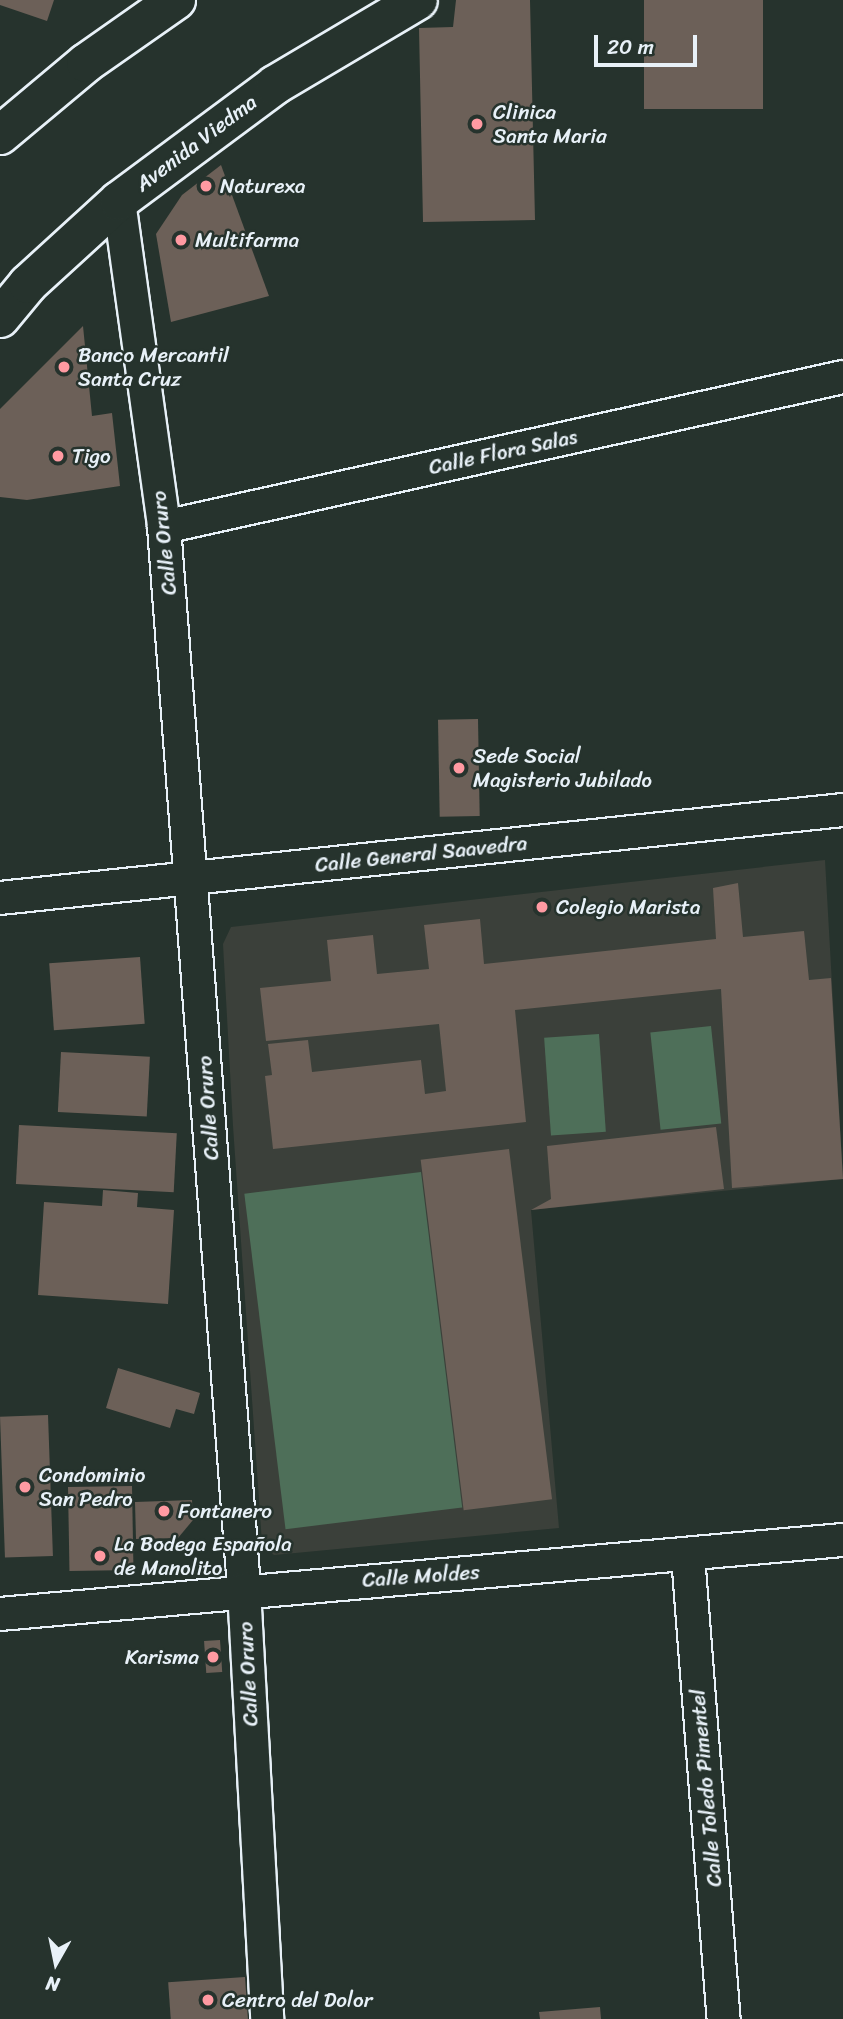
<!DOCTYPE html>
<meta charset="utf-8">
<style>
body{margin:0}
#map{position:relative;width:843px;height:2019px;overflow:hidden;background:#26332d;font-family:Sriracha,sans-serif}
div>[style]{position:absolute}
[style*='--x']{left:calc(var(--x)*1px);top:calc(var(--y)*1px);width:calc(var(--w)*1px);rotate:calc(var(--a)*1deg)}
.built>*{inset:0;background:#3b403a}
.green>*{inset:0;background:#4e6f59;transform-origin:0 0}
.building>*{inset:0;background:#6c6058;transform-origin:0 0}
.roads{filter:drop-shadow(2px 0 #e8f1f8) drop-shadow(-2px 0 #e8f1f8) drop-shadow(0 2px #e8f1f8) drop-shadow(0 -2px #e8f1f8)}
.street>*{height:32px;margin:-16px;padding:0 16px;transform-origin:16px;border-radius:16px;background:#26332d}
.secondary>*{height:38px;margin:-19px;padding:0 19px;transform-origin:19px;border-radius:19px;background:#26332d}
.dots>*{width:19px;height:19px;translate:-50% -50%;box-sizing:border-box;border:4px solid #26332d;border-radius:50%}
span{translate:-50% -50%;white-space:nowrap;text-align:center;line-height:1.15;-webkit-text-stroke:5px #26332d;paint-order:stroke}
.poi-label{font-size:21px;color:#e8f1f8}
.left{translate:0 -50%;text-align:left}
.right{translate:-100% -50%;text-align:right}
.street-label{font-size:21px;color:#e8f1f8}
.north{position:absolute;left:21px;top:1928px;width:70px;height:70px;-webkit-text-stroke:5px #26332d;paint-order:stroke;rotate:189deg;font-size:19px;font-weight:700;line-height:28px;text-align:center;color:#e8f1f8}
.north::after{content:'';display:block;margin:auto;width:24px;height:32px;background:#e8f1f8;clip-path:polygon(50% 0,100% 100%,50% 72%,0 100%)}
.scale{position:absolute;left:594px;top:35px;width:103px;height:32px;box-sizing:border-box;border:4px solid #e8f1f8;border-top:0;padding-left:9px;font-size:21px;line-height:24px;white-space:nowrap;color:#e8f1f8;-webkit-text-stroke:5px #26332d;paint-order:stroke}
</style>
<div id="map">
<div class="built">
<div style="clip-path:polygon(825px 860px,843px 1179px,531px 1210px,559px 1528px,274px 1555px,262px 1543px,233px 1126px,223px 944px,231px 927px)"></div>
</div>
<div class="green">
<div style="left:711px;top:1026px;width:98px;height:61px;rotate:84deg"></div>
<div style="left:599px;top:1034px;width:98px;height:55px;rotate:86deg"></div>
<div style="left:421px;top:1172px;width:338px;height:178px;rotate:83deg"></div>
</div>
<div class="building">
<div style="clip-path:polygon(0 0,54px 0,47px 21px,0 5px)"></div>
<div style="clip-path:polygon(456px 0,530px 0,535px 220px,423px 222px,419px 28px,453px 27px)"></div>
<div style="left:644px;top:0;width:119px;height:109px"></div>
<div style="clip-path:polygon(221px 165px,269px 296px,171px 322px,156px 234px,182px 195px)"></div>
<div style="clip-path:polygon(83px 326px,92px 416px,112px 413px,120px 486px,27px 500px,0 497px,0 409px)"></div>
<div style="left:478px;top:719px;width:97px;height:40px;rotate:89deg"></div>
<div style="clip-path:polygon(738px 883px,743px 937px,804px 931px,809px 980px,831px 978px,843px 1179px,732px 1188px,721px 989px,515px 1010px,526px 1122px,273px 1149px,265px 1076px,272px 1075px,268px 1044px,308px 1040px,312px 1072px,421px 1060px,425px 1094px,446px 1091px,439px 1024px,266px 1041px,260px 988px,331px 981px,327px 940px,373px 935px,377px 974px,429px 969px,424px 925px,480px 919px,484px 964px,716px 939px,713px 888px)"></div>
<div style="left:140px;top:957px;width:67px;height:91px;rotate:86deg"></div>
<div style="left:61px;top:1052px;width:89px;height:60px;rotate:3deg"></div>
<div style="left:19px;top:1125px;width:158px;height:59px;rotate:3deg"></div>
<div style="clip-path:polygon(716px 1127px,724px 1189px,531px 1210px,551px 1199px,547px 1146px)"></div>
<div style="left:509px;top:1149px;width:353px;height:89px;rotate:83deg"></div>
<div style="clip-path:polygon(103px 1190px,138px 1193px,137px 1207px,174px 1210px,168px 1304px,38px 1295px,44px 1202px,102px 1206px)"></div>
<div style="clip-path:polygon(118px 1368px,200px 1393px,194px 1414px,176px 1409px,170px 1428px,106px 1408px)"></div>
<div style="left:48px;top:1415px;width:141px;height:48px;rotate:88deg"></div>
<div style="left:132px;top:1486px;width:84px;height:64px;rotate:89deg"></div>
<div style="clip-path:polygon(192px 1500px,193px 1520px,178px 1538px,136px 1539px,135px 1502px)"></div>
<div style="left:220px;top:1640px;width:32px;height:16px;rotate:86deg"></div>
<div style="left:245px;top:1977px;width:42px;height:77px;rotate:86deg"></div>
<div style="clip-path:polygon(600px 2007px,601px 2019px,540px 2019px,539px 2012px)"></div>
</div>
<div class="roads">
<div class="street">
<div style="--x:119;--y:201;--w:329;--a:82.1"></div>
<div style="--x:164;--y:527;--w:1065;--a:85.69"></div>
<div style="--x:244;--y:1589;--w:431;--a:86.9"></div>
<div style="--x:164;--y:527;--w:695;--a:-12.46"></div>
<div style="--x:0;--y:898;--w:848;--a:-5.96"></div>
<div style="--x:688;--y:1556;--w:464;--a:85.6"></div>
<div style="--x:0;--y:1614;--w:846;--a:-5.02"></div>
</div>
<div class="secondary">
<div style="--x:0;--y:135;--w:112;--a:-39.9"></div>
<div style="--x:86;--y:63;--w:110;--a:-35"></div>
<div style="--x:0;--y:318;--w:44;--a:-50.5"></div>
<div style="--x:28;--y:284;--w:123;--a:-42.4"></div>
<div style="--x:119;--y:201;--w:194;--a:-36.6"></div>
<div style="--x:275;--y:85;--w:166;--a:-30.7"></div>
</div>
</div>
<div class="dots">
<div style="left:477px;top:124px;background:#ff9aa2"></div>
<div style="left:206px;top:186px;background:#ff9aa2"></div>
<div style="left:181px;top:240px;background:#ff9aa2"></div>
<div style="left:64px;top:367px;background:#ff9aa2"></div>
<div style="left:58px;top:456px;background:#ff9aa2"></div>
<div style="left:459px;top:768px;background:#ff9aa2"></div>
<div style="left:542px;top:907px;background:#ff9aa2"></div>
<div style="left:25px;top:1487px;background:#ff9aa2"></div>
<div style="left:164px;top:1511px;background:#ff9aa2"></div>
<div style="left:100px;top:1556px;background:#ff9aa2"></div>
<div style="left:213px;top:1657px;background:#ff9aa2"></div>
<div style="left:208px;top:2000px;background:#ff9aa2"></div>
</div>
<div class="poi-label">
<span class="left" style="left:493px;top:124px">Clinica<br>Santa Maria</span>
<span class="left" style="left:220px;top:186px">Naturexa</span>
<span class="left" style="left:195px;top:240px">Multifarma</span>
<span class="left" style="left:78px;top:367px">Banco Mercantil<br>Santa Cruz</span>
<span class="left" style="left:72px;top:456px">Tigo</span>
<span class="left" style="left:473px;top:768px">Sede Social<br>Magisterio Jubilado</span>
<span class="left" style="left:556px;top:907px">Colegio Marista</span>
<span class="left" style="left:39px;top:1487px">Condominio<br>San Pedro</span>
<span class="left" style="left:178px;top:1511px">Fontanero</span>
<span class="left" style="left:114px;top:1556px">La Bodega Española<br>de Manolito</span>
<span class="right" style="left:199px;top:1657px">Karisma</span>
<span class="left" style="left:222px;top:2000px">Centro del Dolor</span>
</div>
<div class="street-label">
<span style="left:196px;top:143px;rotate:-37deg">Avenida Viedma</span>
<span style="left:503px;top:452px;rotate:-12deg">Calle Flora Salas</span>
<span style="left:164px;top:543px;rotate:-96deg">Calle Oruro</span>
<span style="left:421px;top:854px;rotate:-6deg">Calle General Saavedra</span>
<span style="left:208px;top:1108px;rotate:-94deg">Calle Oruro</span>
<span style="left:421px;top:1576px;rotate:-4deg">Calle Moldes</span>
<span style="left:248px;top:1674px;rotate:-93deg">Calle Oruro</span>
<span style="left:706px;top:1788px;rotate:-95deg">Calle Toledo Pimentel</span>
</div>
<div class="north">N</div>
<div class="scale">20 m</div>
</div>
